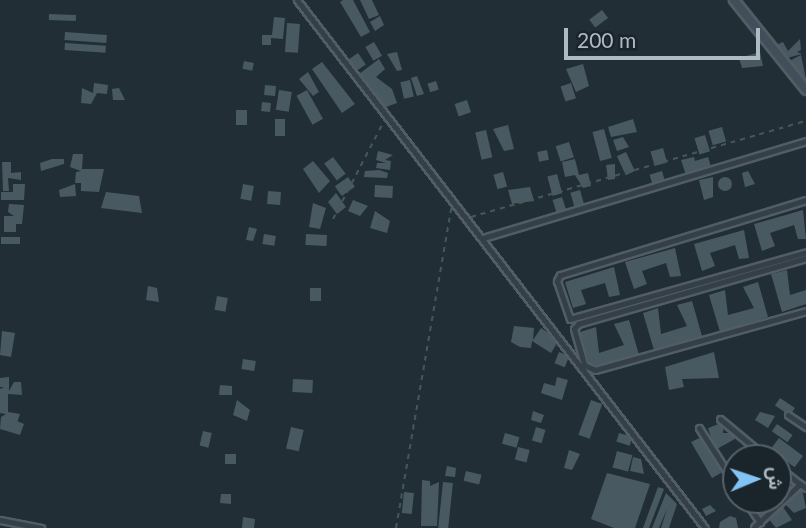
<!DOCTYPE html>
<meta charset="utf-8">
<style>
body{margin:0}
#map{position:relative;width:806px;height:528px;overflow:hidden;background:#212e36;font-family:Lato,Vazirmatn,sans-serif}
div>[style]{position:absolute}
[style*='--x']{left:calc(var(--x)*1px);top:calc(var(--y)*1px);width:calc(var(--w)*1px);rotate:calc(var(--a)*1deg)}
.building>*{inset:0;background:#495962;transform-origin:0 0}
.round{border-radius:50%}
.path>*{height:2px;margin-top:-1px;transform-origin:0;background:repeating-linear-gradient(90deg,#445957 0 5px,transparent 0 10px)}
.roads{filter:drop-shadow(2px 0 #515d65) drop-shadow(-2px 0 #515d65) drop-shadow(0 2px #515d65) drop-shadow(0 -2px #515d65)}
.minor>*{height:5px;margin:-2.5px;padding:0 2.5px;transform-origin:2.5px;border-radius:2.5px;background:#343f47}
.secondary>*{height:8px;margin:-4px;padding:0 4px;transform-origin:4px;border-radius:4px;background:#424f5a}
span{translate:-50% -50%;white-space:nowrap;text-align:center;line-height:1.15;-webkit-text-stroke:7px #1a242b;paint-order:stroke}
.north{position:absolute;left:722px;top:444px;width:70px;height:70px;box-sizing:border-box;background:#1a242b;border:2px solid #556068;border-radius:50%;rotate:88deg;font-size:19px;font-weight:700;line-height:28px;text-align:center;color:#aebbc4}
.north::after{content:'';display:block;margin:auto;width:24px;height:32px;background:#83c3f4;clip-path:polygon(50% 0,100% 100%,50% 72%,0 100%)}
.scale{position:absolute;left:564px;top:28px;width:196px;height:32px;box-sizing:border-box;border:4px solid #aebbc4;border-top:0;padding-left:9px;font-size:21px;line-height:24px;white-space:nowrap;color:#aebbc4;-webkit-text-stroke:5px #1a242b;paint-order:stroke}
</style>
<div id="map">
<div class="building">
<div style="clip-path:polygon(343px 0,353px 0,370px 32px,361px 37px,340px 2px)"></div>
<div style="clip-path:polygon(360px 0,372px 0,379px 15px,369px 19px)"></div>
<div style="left:602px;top:10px;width:10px;height:16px;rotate:53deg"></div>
<div style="left:49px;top:14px;width:27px;height:6px;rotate:2deg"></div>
<div style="clip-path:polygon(380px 16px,384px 25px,375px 31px,370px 22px)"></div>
<div style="clip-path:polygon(274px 17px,285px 18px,283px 39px,271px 38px,271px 45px,262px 45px,262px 35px,272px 35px)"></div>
<div style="left:287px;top:23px;width:13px;height:29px;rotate:4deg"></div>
<div style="left:65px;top:32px;width:42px;height:8px;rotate:4deg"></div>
<div style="clip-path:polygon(800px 39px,801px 50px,797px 52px,802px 54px,783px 59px,776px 45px,783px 42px,788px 51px)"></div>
<div style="left:374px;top:42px;width:16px;height:10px;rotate:60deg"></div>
<div style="left:65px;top:43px;width:41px;height:7px;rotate:4deg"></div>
<div style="clip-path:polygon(397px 52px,402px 70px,397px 71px,387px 54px)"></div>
<div style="clip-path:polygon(760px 52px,763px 66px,742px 68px,739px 58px)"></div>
<div style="left:358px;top:53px;width:14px;height:11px;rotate:56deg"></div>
<div style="clip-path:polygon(801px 55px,806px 79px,798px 83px,787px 62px)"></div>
<div style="clip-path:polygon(379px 59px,385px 69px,376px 77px,392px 89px,397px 103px,386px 107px,359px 74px)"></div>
<div style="left:244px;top:61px;width:10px;height:8px;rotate:11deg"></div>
<div style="clip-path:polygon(322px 62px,355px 104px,342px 113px,312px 69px)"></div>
<div style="clip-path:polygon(583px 64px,589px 86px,576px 92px,566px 69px)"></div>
<div style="clip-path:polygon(308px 72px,319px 92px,313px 96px,299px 79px)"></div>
<div style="clip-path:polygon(417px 76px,424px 94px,417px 96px,411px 78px)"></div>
<div style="left:410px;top:80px;width:17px;height:10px;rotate:77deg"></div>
<div style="left:436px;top:81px;width:9px;height:9px;rotate:72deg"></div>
<div style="clip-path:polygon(94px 83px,108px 85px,107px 94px,97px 93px,91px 104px,81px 103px,82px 88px,93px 93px)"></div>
<div style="left:571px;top:83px;width:16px;height:11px;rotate:72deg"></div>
<div style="left:265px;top:85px;width:11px;height:10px;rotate:5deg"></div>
<div style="clip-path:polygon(119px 88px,125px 100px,113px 100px,112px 89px)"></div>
<div style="left:279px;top:90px;width:13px;height:20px;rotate:9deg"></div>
<div style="left:307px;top:90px;width:33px;height:12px;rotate:61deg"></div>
<div style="left:467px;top:100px;width:13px;height:13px;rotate:72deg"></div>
<div style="left:262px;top:102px;width:9px;height:9px;rotate:6deg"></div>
<div style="left:236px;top:110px;width:11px;height:15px"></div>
<div style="left:275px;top:119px;width:10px;height:17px"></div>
<div style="clip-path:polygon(633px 119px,637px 132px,611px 137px,608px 127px)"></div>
<div style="clip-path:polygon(508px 125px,514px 149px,504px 151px,493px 129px)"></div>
<div style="left:722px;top:127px;width:15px;height:14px;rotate:74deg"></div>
<div style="left:604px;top:129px;width:30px;height:12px;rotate:75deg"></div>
<div style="left:486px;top:130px;width:28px;height:11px;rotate:77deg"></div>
<div style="left:705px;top:135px;width:17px;height:11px;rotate:73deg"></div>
<div style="clip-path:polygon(623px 137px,629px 147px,617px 151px,613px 140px)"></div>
<div style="left:569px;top:142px;width:16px;height:14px;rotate:72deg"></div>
<div style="left:663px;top:148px;width:15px;height:13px;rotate:74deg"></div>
<div style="left:547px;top:150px;width:10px;height:10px;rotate:79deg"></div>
<div style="clip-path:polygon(378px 151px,393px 155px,385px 160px,391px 161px,390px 170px,376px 168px,377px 163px,386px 163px,376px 160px)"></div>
<div style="left:626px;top:152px;width:21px;height:10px;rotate:65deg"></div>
<div style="clip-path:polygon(73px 154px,83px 154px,82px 169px,104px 169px,99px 192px,81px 191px,81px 183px,75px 183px,76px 172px,81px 171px,70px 167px)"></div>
<div style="left:333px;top:157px;width:21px;height:11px;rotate:53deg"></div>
<div style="clip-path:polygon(694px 157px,695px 161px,708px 157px,713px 173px,686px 175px,681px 160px)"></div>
<div style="clip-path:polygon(52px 159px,64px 159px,64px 164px,41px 171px,40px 163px)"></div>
<div style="clip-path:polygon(575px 159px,579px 175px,588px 173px,591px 186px,583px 188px,575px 175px,565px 177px,562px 162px)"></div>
<div style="clip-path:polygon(313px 161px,330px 181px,319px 193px,303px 169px)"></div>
<div style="clip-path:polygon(2px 162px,11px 162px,11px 173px,21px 172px,21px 180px,8px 178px,9px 191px,3px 191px)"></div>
<div style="clip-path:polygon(615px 164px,615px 179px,608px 180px,606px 165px)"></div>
<div style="clip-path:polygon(379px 170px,388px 173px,387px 178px,364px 177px,365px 171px)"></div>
<div style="left:662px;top:171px;width:14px;height:13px;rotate:73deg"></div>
<div style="clip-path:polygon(748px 171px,755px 184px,745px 187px,742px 173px)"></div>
<div style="left:503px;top:172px;width:15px;height:10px;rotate:74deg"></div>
<div style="left:557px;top:174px;width:20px;height:10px;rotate:75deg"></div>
<div class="round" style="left:718px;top:177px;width:14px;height:14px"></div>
<div style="left:348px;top:177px;width:12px;height:16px;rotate:55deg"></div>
<div style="clip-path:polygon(713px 177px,713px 197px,704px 200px,699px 180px)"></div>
<div style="clip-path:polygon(13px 184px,25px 184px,24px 200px,1px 200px,1px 192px,13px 192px)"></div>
<div style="clip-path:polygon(75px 184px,76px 196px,60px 197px,59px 190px)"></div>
<div style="left:243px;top:184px;width:11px;height:15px;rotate:10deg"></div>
<div style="left:375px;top:185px;width:18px;height:12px;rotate:3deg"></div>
<div style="clip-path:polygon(530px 187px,534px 201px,512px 204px,508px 190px)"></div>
<div style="left:580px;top:190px;width:15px;height:10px;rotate:74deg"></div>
<div style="left:268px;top:191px;width:13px;height:13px;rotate:4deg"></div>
<div style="clip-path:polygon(106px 192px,139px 196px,142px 213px,101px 208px)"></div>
<div style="clip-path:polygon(336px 193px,346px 207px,337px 214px,328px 202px)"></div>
<div style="left:562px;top:197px;width:16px;height:10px;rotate:72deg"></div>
<div style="clip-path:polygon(353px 200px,368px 206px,360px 216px,348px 211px)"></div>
<div style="clip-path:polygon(313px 203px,326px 208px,320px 229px,309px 227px)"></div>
<div style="clip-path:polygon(9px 204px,24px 205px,22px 224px,16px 224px,16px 232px,4px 232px,4px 216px,14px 216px,8px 212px)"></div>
<div style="clip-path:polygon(803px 210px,806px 239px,798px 239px,794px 225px,770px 233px,775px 246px,762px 251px,754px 224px)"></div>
<div style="clip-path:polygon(375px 211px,390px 221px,387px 233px,370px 228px)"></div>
<div style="clip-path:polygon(249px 227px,257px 229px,253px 241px,246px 240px)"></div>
<div style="clip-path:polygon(744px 230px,749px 258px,739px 259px,735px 245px,710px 253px,715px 266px,702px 271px,694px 244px)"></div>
<div style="left:264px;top:234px;width:12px;height:10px;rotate:9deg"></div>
<div style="left:306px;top:234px;width:21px;height:11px;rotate:3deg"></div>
<div style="left:20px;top:237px;width:7px;height:19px;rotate:90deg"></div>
<div style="clip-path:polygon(675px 248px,681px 276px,670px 277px,666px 263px,642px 271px,647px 284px,634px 289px,625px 262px)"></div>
<div style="clip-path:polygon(614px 267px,620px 295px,609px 297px,605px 283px,581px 290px,586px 304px,573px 308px,565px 282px)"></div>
<div style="clip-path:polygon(787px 270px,790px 295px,806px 290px,806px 304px,782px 312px,771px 274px)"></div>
<div style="clip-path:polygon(758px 282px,768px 317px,720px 332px,709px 295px,725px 290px,728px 315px,754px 308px,743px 287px)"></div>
<div style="clip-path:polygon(148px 286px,157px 288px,159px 302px,146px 300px)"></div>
<div style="left:310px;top:288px;width:11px;height:13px"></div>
<div style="left:217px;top:296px;width:11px;height:14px;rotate:10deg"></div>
<div style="clip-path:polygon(692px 301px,702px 336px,654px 350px,643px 313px,658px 308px,661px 334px,687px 326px,677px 305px)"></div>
<div style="clip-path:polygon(629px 320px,639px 355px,591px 369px,580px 332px,596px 327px,599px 353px,624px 345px,614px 324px)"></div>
<div style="clip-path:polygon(514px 326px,534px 328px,533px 340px,541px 328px,559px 340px,551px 353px,532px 341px,531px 348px,520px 347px,511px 342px)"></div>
<div style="clip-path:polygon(2px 331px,15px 333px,11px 357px,0 355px)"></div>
<div style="left:559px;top:352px;width:11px;height:12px;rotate:22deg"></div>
<div style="clip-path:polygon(714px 352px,719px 378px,682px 379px,684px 387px,669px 390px,665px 367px)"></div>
<div style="left:243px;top:359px;width:13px;height:10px;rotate:9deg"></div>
<div style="clip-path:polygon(9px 377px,9px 391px,14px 382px,21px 382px,22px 395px,8px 394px,8px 412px,20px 414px,15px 429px,17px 421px,24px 424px,20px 435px,0 429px,1px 417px,6px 414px,0 413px,0 389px,4px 387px,0 387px,0 378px)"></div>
<div style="clip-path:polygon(557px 377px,568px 380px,562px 400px,541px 393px,544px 383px,555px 386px)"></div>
<div style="left:293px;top:379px;width:20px;height:13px;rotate:3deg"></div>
<div style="clip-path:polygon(220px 385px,232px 386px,232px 395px,219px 395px)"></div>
<div style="left:780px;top:398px;width:18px;height:9px;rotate:34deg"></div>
<div style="clip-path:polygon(237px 400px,250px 410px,247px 421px,233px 415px)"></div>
<div style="left:591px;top:400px;width:12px;height:37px;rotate:20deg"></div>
<div style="clip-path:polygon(533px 411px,544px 415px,541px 423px,531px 420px)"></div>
<div style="clip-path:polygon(760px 412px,775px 416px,768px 428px,755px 420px)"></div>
<div style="clip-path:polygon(724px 422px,723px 433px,733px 433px,735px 439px,715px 450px,708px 428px)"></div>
<div style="left:777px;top:424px;width:19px;height:9px;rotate:35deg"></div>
<div style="left:291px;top:427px;width:13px;height:22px;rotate:13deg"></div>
<div style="left:536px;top:427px;width:10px;height:14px;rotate:17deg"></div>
<div style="left:203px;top:431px;width:9px;height:15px;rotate:13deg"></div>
<div style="left:505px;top:433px;width:15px;height:11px;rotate:16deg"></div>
<div style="left:619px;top:433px;width:14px;height:9px;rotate:17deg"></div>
<div style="clip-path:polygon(704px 436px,720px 466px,721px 473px,712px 478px,691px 442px)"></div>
<div style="left:779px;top:438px;width:30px;height:14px;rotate:37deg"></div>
<div style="left:518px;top:447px;width:12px;height:13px;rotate:14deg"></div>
<div style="clip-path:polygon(569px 450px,580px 454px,572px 470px,564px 468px)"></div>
<div style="left:617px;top:451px;width:16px;height:17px;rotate:15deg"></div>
<div style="left:225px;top:454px;width:11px;height:10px"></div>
<div style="clip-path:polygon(633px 457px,641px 459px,644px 474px,630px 471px)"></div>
<div style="clip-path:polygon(447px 466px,456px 468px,455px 477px,445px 476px)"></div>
<div style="clip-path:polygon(778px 469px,790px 484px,784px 490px,778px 489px)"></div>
<div style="left:466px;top:471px;width:16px;height:10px;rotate:14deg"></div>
<div style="clip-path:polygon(607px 473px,650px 484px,635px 528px,614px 528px,591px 519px)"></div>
<div style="clip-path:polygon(422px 480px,430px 481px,430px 486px,439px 482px,437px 526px,421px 526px)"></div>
<div style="left:443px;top:482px;width:10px;height:46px;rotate:6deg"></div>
<div style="clip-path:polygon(658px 487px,664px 489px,649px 528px,643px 528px)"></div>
<div style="clip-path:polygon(802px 489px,806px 508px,794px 513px,786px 505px)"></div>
<div style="left:404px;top:492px;width:10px;height:21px;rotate:6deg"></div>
<div style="clip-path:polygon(666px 493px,677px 504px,669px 528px,661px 528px,667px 509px,659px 528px,652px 528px)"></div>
<div style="clip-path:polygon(221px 494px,231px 494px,231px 504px,220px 503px)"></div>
<div style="clip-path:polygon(710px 505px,716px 511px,706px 516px,702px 509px)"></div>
<div style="clip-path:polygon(783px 507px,792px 520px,776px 528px,768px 518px)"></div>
<div style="clip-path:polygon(730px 516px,736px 518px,738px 528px,719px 528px,720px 522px)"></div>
<div style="clip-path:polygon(243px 517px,255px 519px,254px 528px,242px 528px)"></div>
</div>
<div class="path">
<div style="--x:471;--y:217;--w:348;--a:-16"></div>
<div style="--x:333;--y:219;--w:108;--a:-62.5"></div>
<div style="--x:396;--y:528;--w:324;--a:-80.2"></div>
</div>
<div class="roads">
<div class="minor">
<div style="--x:297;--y:0;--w:667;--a:52.31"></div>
<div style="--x:806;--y:200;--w:257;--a:163"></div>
<div style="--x:560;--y:275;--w:7;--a:117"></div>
<div style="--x:557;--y:281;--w:40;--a:71.1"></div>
<div style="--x:570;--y:319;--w:245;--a:-15.8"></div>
<div style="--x:483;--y:238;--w:337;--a:-16.7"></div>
<div style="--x:806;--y:258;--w:237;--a:163.9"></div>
<div style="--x:578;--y:324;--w:6;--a:129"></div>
<div style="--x:574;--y:329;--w:37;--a:74"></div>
<div style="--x:584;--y:365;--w:12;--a:24"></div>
<div style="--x:595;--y:370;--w:219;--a:-15.6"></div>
<div style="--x:788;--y:415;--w:22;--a:34"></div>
<div style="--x:720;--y:419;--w:61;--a:39.7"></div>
<div style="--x:699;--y:428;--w:69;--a:57.5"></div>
<div style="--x:778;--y:467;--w:28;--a:38"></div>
<div style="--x:745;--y:500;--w:27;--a:56"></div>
<div style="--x:0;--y:520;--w:42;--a:11"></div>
<div style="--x:754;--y:527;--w:63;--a:-43.1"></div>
<div style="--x:800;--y:484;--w:7;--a:34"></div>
</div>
<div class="secondary">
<div style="--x:734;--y:0;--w:115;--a:51.3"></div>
</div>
</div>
<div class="north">ش</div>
<div class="scale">200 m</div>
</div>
